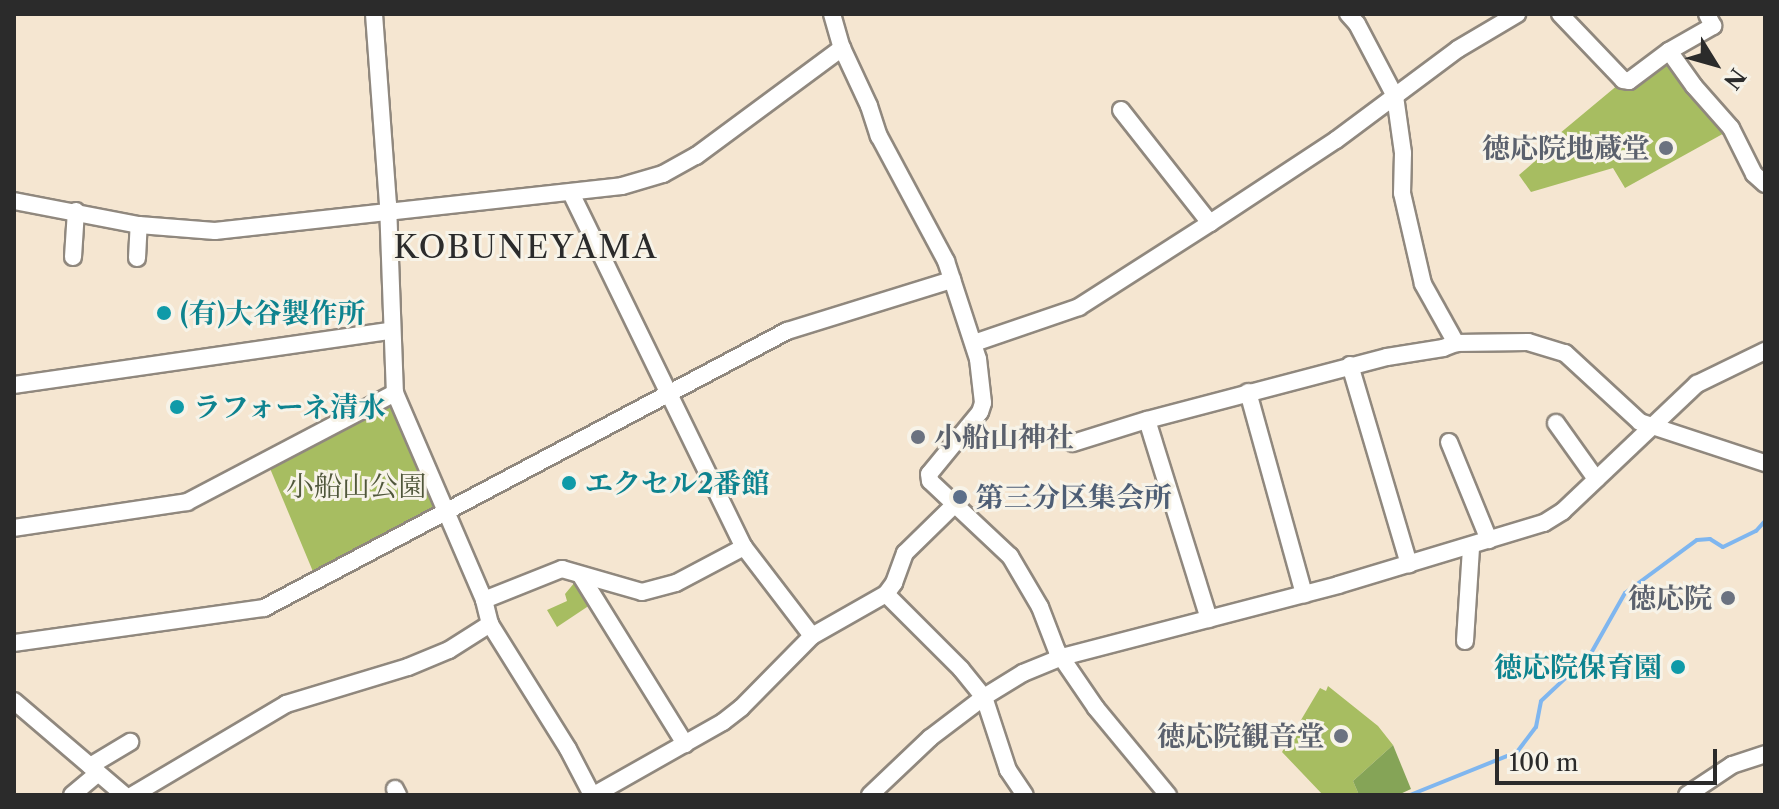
<!DOCTYPE html>
<meta charset="utf-8">
<style>
body{margin:0}
#map{position:relative;width:1779px;height:809px;overflow:hidden;background:#f5e6d1;font-family:"Libre Caslon Text","Noto Serif JP",serif}
div>[style]{position:absolute}
[style*='--x']{left:calc(var(--x)*1px);top:calc(var(--y)*1px);width:calc(var(--w)*1px);rotate:calc(var(--a)*1deg)}
.green>*{inset:0;background:#a7bd61}
.forest>*{inset:0;background:#85a457}
.stream>*{height:4px;margin:-2px;padding:0 2px;transform-origin:2px;border-radius:2px;background:#7fb6ef}
.roads{filter:drop-shadow(2px 0 #90887e) drop-shadow(-2px 0 #90887e) drop-shadow(0 2px #90887e) drop-shadow(0 -2px #90887e)}
.minor>*{height:16px;margin:-8px;padding:0 8px;transform-origin:8px;border-radius:8px;background:#fff}
.dots>*{width:22px;height:22px;translate:-50% -50%;box-sizing:border-box;border:4px solid #f7f3e8;border-radius:50%}
span{translate:-50% -50%;white-space:nowrap;text-align:center;line-height:1.15;-webkit-text-stroke:6px #f7f3e8;paint-order:stroke}
.worship-label{font-size:28px;color:#5b616d;font-weight:700}
.right{translate:-100% -50%;text-align:right}
.left{translate:0 -50%;text-align:left}
.culture-label{font-size:28px;color:#0d838f;font-weight:700}
.park-label{font-size:28px;color:#50573b}
.service-label{font-size:28px;color:#4e5e75;font-weight:700}
.quarter-label{font-size:32px;color:#2b2b2b;letter-spacing:2px}
.frame{position:absolute;inset:0;border:16px solid #2b2b2b;pointer-events:none}
.north{position:absolute;left:1675px;top:24px;width:80px;height:80px;-webkit-text-stroke:6px #f7f3e8;paint-order:stroke;rotate:127deg;font-size:22px;font-weight:700;line-height:32px;text-align:center;color:#2b2b2b}
.north::after{content:'';display:block;margin:auto;width:28px;height:36px;background:#2b2b2b;clip-path:polygon(50% 0,100% 100%,50% 72%,0 100%)}
.scale{position:absolute;left:1495px;top:749px;width:222px;height:36px;box-sizing:border-box;border:4px solid #2b2b2b;border-top:0;padding-left:10px;font-size:24px;line-height:28px;white-space:nowrap;color:#2b2b2b;-webkit-text-stroke:6px #f7f3e8;paint-order:stroke}
</style>
<div id="map">
<div class="green">
<div style="clip-path:polygon(1663px 62px,1669px 62px,1728px 131px,1625px 188px,1613px 168px,1531px 192px,1519px 175px,1550px 148px,1547px 144px,1619px 84px)"></div>
<div style="clip-path:polygon(386px 406px,394px 409px,436px 504px,432px 511px,314px 574px,269px 466px)"></div>
<div style="clip-path:polygon(575px 582px,593px 603px,557px 627px,547px 610px,567px 601px,565px 594px)"></div>
<div style="clip-path:polygon(1328px 686px,1378px 726px,1393px 745px,1353px 781px,1359px 795px,1323px 795px,1282px 752px,1320px 688px,1326px 691px)"></div>
</div>
<div class="forest">
<div style="clip-path:polygon(1393px 745px,1411px 789px,1398px 795px,1359px 795px,1353px 781px)"></div>
</div>
<div class="stream">
<div style="--x:1410;--y:795;--w:115;--a:-21.9"></div>
<div style="--x:1517;--y:752;--w:31;--a:-53"></div>
<div style="--x:1536;--y:727;--w:26;--a:-79"></div>
<div style="--x:1541;--y:701;--w:67;--a:-43.2"></div>
<div style="--x:1590;--y:655;--w:71;--a:-60.6"></div>
<div style="--x:1625;--y:593;--w:89;--a:-36.4"></div>
<div style="--x:1697;--y:540;--w:13;--a:-4"></div>
<div style="--x:1710;--y:539;--w:15;--a:32"></div>
<div style="--x:1723;--y:547;--w:37;--a:-26"></div>
<div style="--x:1756;--y:531;--w:13;--a:-48"></div>
</div>
<div class="roads">
<div class="minor">
<div style="--x:374;--y:14;--w:191;--a:85.8"></div>
<div style="--x:388;--y:204;--w:189;--a:87.9"></div>
<div style="--x:395;--y:393;--w:225;--a:66.7"></div>
<div style="--x:484;--y:600;--w:25;--a:76"></div>
<div style="--x:490;--y:624;--w:147;--a:58"></div>
<div style="--x:568;--y:749;--w:52;--a:62.4"></div>
<div style="--x:832;--y:14;--w:35;--a:74"></div>
<div style="--x:842;--y:48;--w:64;--a:65"></div>
<div style="--x:869;--y:106;--w:32;--a:72"></div>
<div style="--x:879;--y:136;--w:142;--a:61.8"></div>
<div style="--x:946;--y:261;--w:103;--a:71.9"></div>
<div style="--x:978;--y:359;--w:44;--a:83.5"></div>
<div style="--x:983;--y:403;--w:9;--a:108"></div>
<div style="--x:980;--y:412;--w:80;--a:129.4"></div>
<div style="--x:929;--y:474;--w:7;--a:82"></div>
<div style="--x:930;--y:481;--w:110;--a:43.2"></div>
<div style="--x:1010;--y:556;--w:59;--a:59.5"></div>
<div style="--x:1040;--y:607;--w:47;--a:68.9"></div>
<div style="--x:1057;--y:651;--w:69;--a:55.6"></div>
<div style="--x:1096;--y:708;--w:113;--a:50.4"></div>
<div style="--x:1348;--y:14;--w:13;--a:48"></div>
<div style="--x:1357;--y:24;--w:81;--a:62.2"></div>
<div style="--x:1395;--y:96;--w:58;--a:82"></div>
<div style="--x:1403;--y:153;--w:40;--a:91.4"></div>
<div style="--x:1402;--y:193;--w:93;--a:77"></div>
<div style="--x:1423;--y:284;--w:68;--a:60.8"></div>
<div style="--x:1560;--y:14;--w:91;--a:46.3"></div>
<div style="--x:1623;--y:80;--w:6;--a:9"></div>
<div style="--x:1629;--y:81;--w:50;--a:-36.9"></div>
<div style="--x:1669;--y:51;--w:43;--a:54.5"></div>
<div style="--x:1694;--y:86;--w:56;--a:48.6"></div>
<div style="--x:1731;--y:128;--w:51;--a:63.4"></div>
<div style="--x:1754;--y:174;--w:15;--a:42"></div>
<div style="--x:1669;--y:51;--w:51;--a:-29.6"></div>
<div style="--x:1713;--y:26;--w:13;--a:-117"></div>
<div style="--x:1121;--y:110;--w:144;--a:51.8"></div>
<div style="--x:1210;--y:223;--w:151;--a:-33.4"></div>
<div style="--x:1336;--y:140;--w:152;--a:-36.7"></div>
<div style="--x:1458;--y:49;--w:69;--a:-30.7"></div>
<div style="--x:571;--y:193;--w:394;--a:64"></div>
<div style="--x:744;--y:547;--w:112;--a:52.6"></div>
<div style="--x:14;--y:201;--w:127;--a:10.9"></div>
<div style="--x:139;--y:225;--w:76;--a:4.5"></div>
<div style="--x:215;--y:231;--w:409;--a:-6.3"></div>
<div style="--x:622;--y:186;--w:43;--a:-16.3"></div>
<div style="--x:663;--y:174;--w:38;--a:-29"></div>
<div style="--x:696;--y:156;--w:182;--a:-36.5"></div>
<div style="--x:73;--y:257;--w:46;--a:-86.3"></div>
<div style="--x:137;--y:258;--w:33;--a:-87"></div>
<div style="--x:974;--y:343;--w:111;--a:-18.9"></div>
<div style="--x:1079;--y:307;--w:156;--a:-32.7"></div>
<div style="--x:1350;--y:365;--w:208;--a:73.5"></div>
<div style="--x:14;--y:385;--w:381;--a:-8.2"></div>
<div style="--x:1248;--y:392;--w:210;--a:74.5"></div>
<div style="--x:1556;--y:423;--w:69;--a:54.5"></div>
<div style="--x:1449;--y:442;--w:106;--a:67.8"></div>
<div style="--x:1073;--y:443;--w:77;--a:-17.3"></div>
<div style="--x:14;--y:528;--w:175;--a:-8.5"></div>
<div style="--x:187;--y:502;--w:235;--a:-27.7"></div>
<div style="--x:581;--y:576;--w:198;--a:58.2"></div>
<div style="--x:886;--y:594;--w:106;--a:45"></div>
<div style="--x:961;--y:669;--w:36;--a:51"></div>
<div style="--x:984;--y:697;--w:77;--a:71.8"></div>
<div style="--x:1008;--y:770;--w:30;--a:56"></div>
<div style="--x:484;--y:600;--w:84;--a:-21.7"></div>
<div style="--x:562;--y:569;--w:83;--a:16"></div>
<div style="--x:642;--y:592;--w:35;--a:-15"></div>
<div style="--x:676;--y:583;--w:77;--a:-27.9"></div>
<div style="--x:1209;--y:619;--w:208;--a:-107.3"></div>
<div style="--x:1147;--y:420;--w:248;--a:-14.7"></div>
<div style="--x:1387;--y:357;--w:57;--a:-9.1"></div>
<div style="--x:1443;--y:348;--w:14;--a:-21"></div>
<div style="--x:1456;--y:343;--w:72;--a:-0.8"></div>
<div style="--x:1528;--y:342;--w:39;--a:17"></div>
<div style="--x:1565;--y:353;--w:102;--a:42.6"></div>
<div style="--x:1640;--y:422;--w:132;--a:18.2"></div>
<div style="--x:1465;--y:641;--w:94;--a:-86.3"></div>
<div style="--x:14;--y:643;--w:252;--a:-8"></div>
<div style="--x:264;--y:608;--w:592;--a:-27.91"></div>
<div style="--x:787;--y:331;--w:173;--a:-17.2"></div>
<div style="--x:14;--y:701;--w:145;--a:40.5"></div>
<div style="--x:90;--y:766;--w:47;--a:-31"></div>
<div style="--x:395;--y:789;--w:7;--a:63"></div>
<div style="--x:72;--y:795;--w:34;--a:-40"></div>
<div style="--x:133;--y:795;--w:178;--a:-30.7"></div>
<div style="--x:286;--y:704;--w:127;--a:-16.9"></div>
<div style="--x:408;--y:667;--w:44;--a:-22.5"></div>
<div style="--x:449;--y:650;--w:49;--a:-32.4"></div>
<div style="--x:594;--y:795;--w:148;--a:-29.5"></div>
<div style="--x:723;--y:722;--w:23;--a:-38"></div>
<div style="--x:741;--y:708;--w:101;--a:-45.4"></div>
<div style="--x:812;--y:636;--w:85;--a:-29.6"></div>
<div style="--x:886;--y:594;--w:14;--a:-54"></div>
<div style="--x:894;--y:583;--w:32;--a:-70"></div>
<div style="--x:905;--y:553;--w:69;--a:-44.4"></div>
<div style="--x:870;--y:795;--w:83;--a:-43.5"></div>
<div style="--x:930;--y:738;--w:68;--a:-37.2"></div>
<div style="--x:984;--y:697;--w:46;--a:-31.6"></div>
<div style="--x:1023;--y:673;--w:42;--a:-22.3"></div>
<div style="--x:1062;--y:657;--w:285;--a:-14.6"></div>
<div style="--x:1338;--y:585;--w:215;--a:-16.8"></div>
<div style="--x:1544;--y:523;--w:22;--a:-32"></div>
<div style="--x:1563;--y:511;--w:185;--a:-43.5"></div>
<div style="--x:1697;--y:384;--w:76;--a:-25.9"></div>
<div style="--x:1687;--y:795;--w:54;--a:-33.7"></div>
<div style="--x:1732;--y:765;--w:35;--a:-18"></div>
</div>
</div>
<div class="dots">
<div style="left:1666px;top:148px;background:#6b7280"></div>
<div style="left:164px;top:313px;background:#0f9aa8"></div>
<div style="left:177px;top:407px;background:#0f9aa8"></div>
<div style="left:918px;top:437px;background:#6b7280"></div>
<div style="left:569px;top:483px;background:#0f9aa8"></div>
<div style="left:960px;top:497px;background:#5c6f8a"></div>
<div style="left:1728px;top:598px;background:#6b7280"></div>
<div style="left:1678px;top:667px;background:#0f9aa8"></div>
<div style="left:1341px;top:736px;background:#6b7280"></div>
</div>
<div class="worship-label">
<span class="right" style="left:1650px;top:148px">徳応院地蔵堂</span>
<span class="left" style="left:934px;top:437px">小船山神社</span>
<span class="right" style="left:1712px;top:598px">徳応院</span>
<span class="right" style="left:1325px;top:736px">徳応院観音堂</span>
</div>
<div class="culture-label">
<span class="left" style="left:180px;top:313px">(有)大谷製作所</span>
<span class="left" style="left:193px;top:407px">ラフォーネ清水</span>
<span class="left" style="left:585px;top:483px">エクセル2番館</span>
<span class="right" style="left:1662px;top:667px">徳応院保育園</span>
</div>
<div class="park-label">
<span style="left:356px;top:486px">小船山公園</span>
</div>
<div class="service-label">
<span class="left" style="left:976px;top:497px">第三分区集会所</span>
</div>
<div class="quarter-label">
<span style="left:526px;top:247px">KOBUNEYAMA</span>
</div>
<div class="frame"></div>
<div class="north">N</div>
<div class="scale">100 m</div>
</div>
